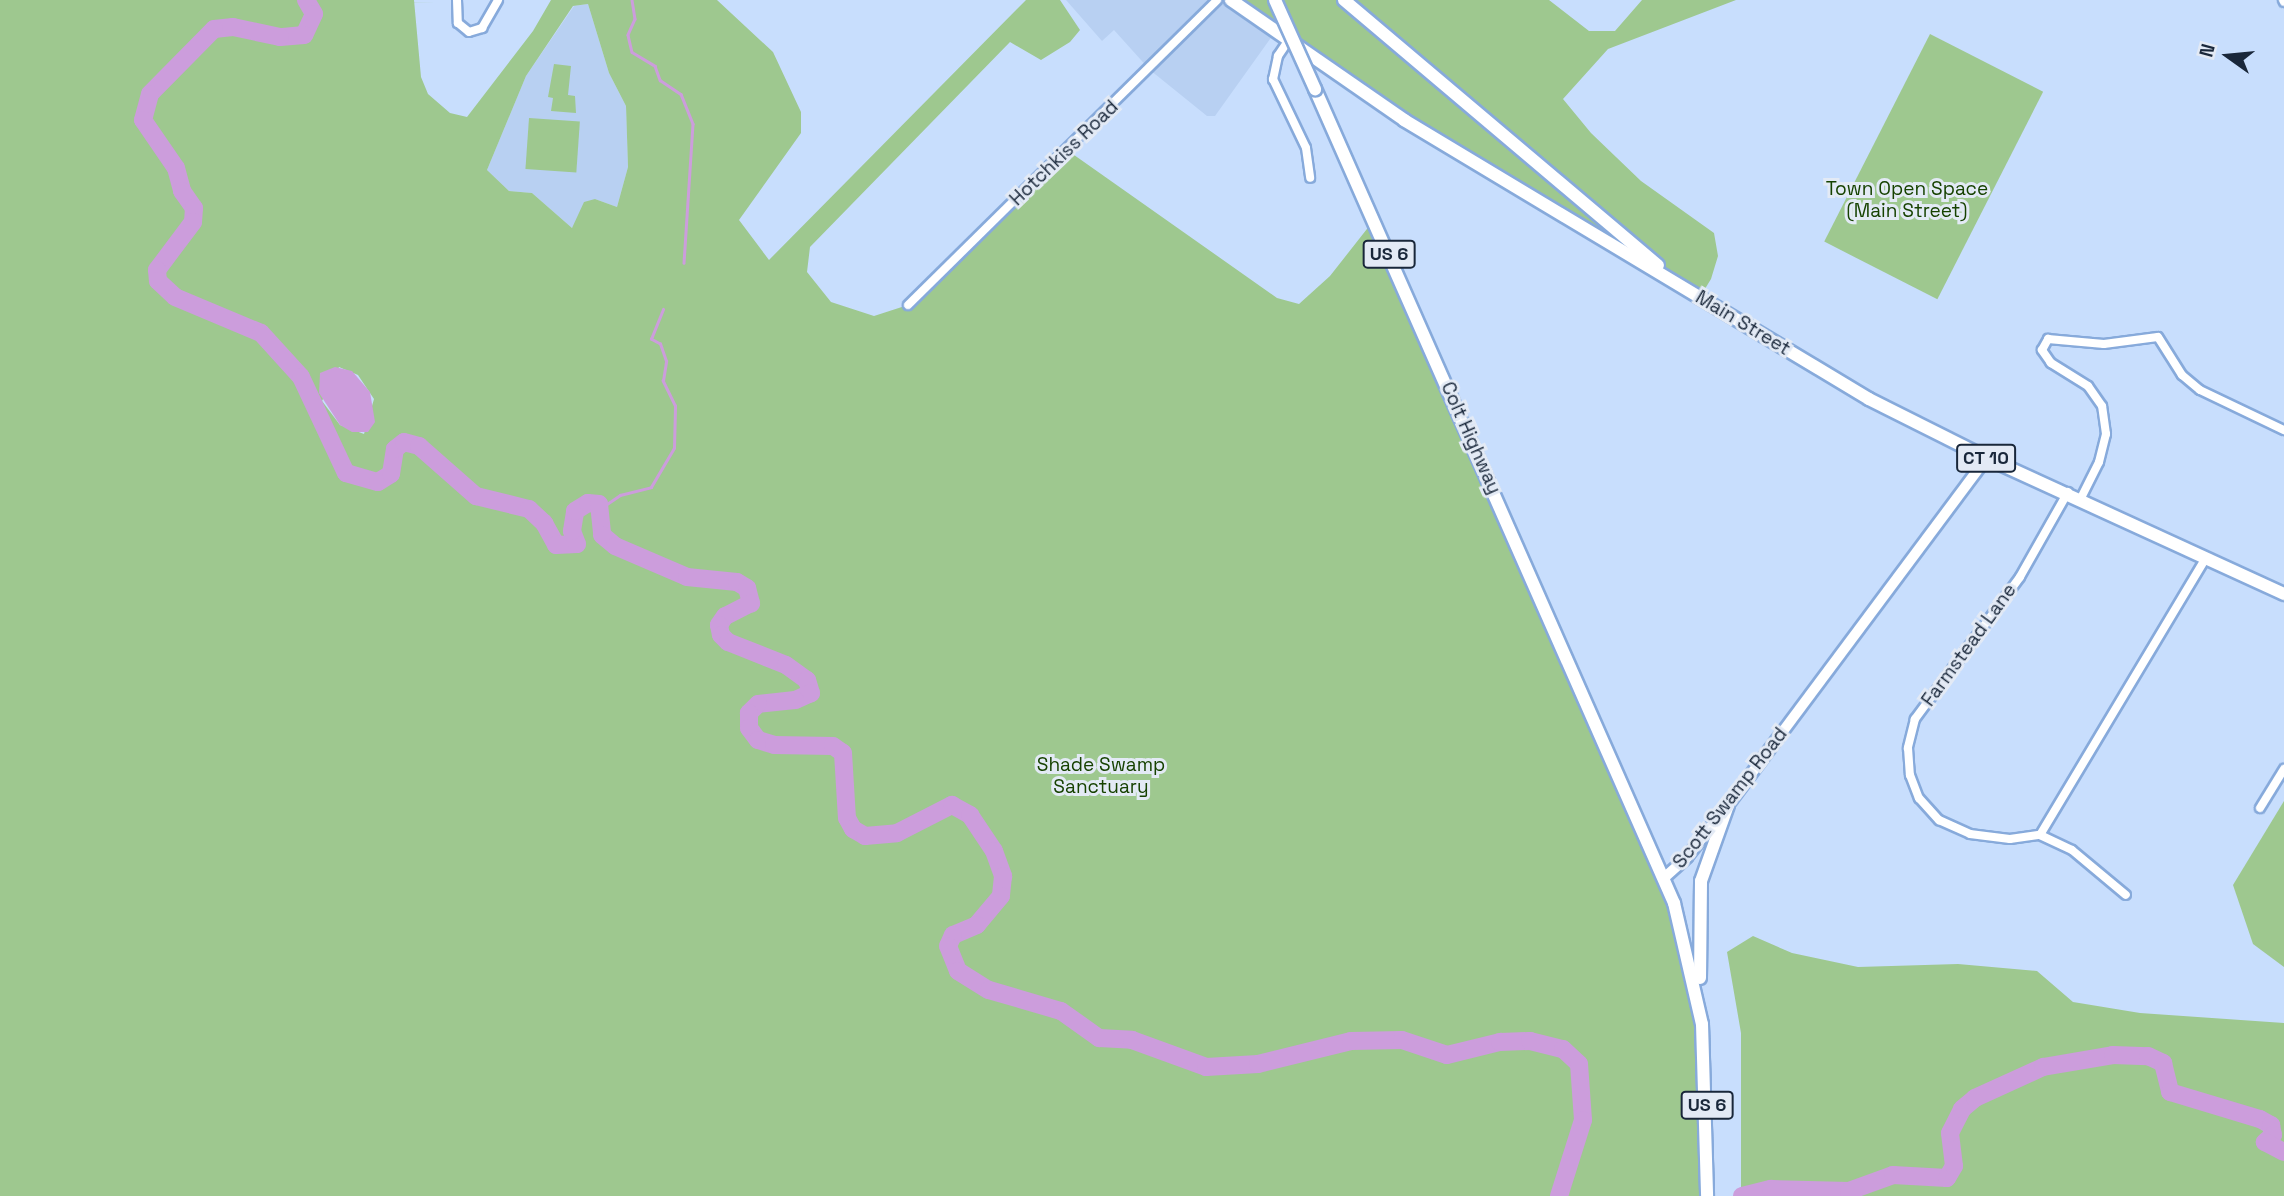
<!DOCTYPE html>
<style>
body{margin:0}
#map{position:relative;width:2284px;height:1196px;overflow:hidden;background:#c8defd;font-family:"Space Grotesk",sans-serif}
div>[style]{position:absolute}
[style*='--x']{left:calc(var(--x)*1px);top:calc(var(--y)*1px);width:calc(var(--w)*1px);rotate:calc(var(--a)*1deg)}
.built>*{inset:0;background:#b8d0f2}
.green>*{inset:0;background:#9ec88f;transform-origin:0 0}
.water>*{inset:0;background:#cc9ddc}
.stream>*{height:2.5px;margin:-1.25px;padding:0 1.25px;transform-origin:1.25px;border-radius:1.25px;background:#cc9ddc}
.river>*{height:18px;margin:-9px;padding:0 9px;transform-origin:9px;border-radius:9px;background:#cc9ddc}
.roads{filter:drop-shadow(2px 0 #87aadb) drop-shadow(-2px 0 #87aadb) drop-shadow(0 2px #87aadb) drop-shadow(0 -2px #87aadb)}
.minor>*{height:8px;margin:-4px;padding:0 4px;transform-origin:4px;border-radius:4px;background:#fff}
.secondary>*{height:10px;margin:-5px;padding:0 5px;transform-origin:5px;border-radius:5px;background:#fff}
.trunk>*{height:12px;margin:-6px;padding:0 6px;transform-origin:6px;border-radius:6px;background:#fff}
.bridges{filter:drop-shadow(2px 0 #87aadb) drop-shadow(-2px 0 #87aadb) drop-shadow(0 2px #87aadb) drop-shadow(0 -2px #87aadb)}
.trunk-bridge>*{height:12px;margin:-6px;padding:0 6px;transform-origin:6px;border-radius:6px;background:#fff}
span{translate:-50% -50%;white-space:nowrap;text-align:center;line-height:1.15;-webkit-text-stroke:6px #e3eaf5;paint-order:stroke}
.shield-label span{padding:2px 5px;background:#e3eaf5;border:2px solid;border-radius:5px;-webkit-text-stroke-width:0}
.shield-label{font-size:18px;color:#19273a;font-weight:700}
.street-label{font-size:19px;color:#19273a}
.park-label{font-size:19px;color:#164200}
.north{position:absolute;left:2193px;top:21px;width:70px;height:70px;-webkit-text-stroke:5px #e3eaf5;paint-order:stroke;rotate:285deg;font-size:19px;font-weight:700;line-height:28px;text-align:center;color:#19273a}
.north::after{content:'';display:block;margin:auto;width:24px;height:32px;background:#19273a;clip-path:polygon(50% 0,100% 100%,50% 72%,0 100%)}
</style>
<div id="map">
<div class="built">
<div style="clip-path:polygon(1066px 0,1231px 0,1275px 32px,1215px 116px,1207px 116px,1150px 70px,1114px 30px,1102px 41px)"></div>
<div style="clip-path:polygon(588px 4px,609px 73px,626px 106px,628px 167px,617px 207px,595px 199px,572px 228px,532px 193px,509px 191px,487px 170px,526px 76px,574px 6px)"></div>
</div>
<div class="green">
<div style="clip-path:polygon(evenodd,0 0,414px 0,421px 77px,428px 94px,450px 113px,467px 117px,533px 31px,551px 0,717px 0,773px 52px,801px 112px,801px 133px,739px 220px,769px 260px,1026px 0,1060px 0,1080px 30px,1070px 42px,1041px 60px,1010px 42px,810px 247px,807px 272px,831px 302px,874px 316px,908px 305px,1067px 150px,1277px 298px,1299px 304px,1330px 276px,1374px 220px,1665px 877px,1697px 992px,1707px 1196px,0 1196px,0 0,588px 4px,609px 73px,626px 106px,628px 167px,617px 207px,595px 199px,584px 202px,572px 228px,532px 193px,509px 191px,487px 170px,526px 76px,573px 6px,588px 4px,0 0,339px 367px,358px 375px,374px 399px,364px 434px,340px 425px,322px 401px,339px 367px)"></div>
<div style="clip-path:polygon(1231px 0,1549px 0,1589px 31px,1615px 31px,1642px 0,1736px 0,1608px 49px,1563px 99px,1591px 133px,1641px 181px,1714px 233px,1718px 256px,1711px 279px,1700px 297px,1492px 173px)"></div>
<div style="left:1930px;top:34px;width:127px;height:233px;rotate:27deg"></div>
<div style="clip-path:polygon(554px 64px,571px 66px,568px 95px,575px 96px,576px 113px,551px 111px,553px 98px,548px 97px)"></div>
<div style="left:529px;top:118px;width:51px;height:51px;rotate:4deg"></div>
<div style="clip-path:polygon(2284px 801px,2284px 967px,2253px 944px,2233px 885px)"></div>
<div style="clip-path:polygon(1753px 936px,1792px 953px,1858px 967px,1958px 964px,2037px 971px,2073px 1002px,2140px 1013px,2284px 1023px,2284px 1196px,1741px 1196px,1741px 1033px,1727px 952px)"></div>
</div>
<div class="water">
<div style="clip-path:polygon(335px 367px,352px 371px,370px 392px,375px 422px,368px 432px,352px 432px,340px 425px,319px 393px,320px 373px)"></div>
</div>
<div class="stream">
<div style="--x:632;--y:0;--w:19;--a:81"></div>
<div style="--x:635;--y:19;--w:17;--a:114"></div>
<div style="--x:628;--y:35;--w:17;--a:77"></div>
<div style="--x:632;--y:52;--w:27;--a:31"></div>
<div style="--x:655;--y:66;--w:15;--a:70"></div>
<div style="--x:660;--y:80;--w:25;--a:34"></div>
<div style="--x:681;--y:94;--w:32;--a:68"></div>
<div style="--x:693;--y:124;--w:139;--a:93.7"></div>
<div style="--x:601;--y:508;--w:23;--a:-34"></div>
<div style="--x:620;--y:495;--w:32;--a:-14"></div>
<div style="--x:651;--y:487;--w:45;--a:-59.5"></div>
<div style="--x:674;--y:448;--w:42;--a:-88.6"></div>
<div style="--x:675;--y:406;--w:28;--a:-116"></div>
<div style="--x:663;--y:381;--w:20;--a:-81"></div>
<div style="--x:666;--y:361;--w:18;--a:-109"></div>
<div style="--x:660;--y:344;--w:10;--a:-151"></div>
<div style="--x:651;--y:339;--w:32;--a:-68"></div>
</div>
<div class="river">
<div style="--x:306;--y:0;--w:16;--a:60"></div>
<div style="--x:314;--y:14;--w:23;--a:115"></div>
<div style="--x:304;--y:35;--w:24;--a:175"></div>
<div style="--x:280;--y:37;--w:48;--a:-168"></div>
<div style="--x:233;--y:27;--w:19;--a:174"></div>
<div style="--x:214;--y:29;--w:91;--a:134.6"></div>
<div style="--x:150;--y:94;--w:27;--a:105"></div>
<div style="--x:143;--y:120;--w:58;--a:55.5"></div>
<div style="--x:176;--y:168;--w:24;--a:75"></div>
<div style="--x:182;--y:191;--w:21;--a:55"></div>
<div style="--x:194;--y:208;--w:14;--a:94"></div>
<div style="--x:193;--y:222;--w:60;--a:126.9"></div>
<div style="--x:157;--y:270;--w:11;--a:85"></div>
<div style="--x:158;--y:281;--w:23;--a:43"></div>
<div style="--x:175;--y:297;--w:93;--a:22.7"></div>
<div style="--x:261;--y:333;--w:59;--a:47.7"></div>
<div style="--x:301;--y:377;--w:106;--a:64.9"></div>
<div style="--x:346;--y:473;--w:33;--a:16"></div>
<div style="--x:378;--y:482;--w:15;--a:-32"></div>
<div style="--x:391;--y:474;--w:25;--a:-81"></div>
<div style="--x:395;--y:449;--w:11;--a:-38"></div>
<div style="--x:404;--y:442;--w:16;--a:15"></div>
<div style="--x:419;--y:446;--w:76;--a:41.3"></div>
<div style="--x:476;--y:496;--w:55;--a:13.8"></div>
<div style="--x:529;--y:509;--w:21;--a:43"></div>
<div style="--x:544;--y:523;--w:25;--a:61"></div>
<div style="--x:556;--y:545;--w:21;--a:-3"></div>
<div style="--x:577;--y:544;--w:14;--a:-111"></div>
<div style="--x:572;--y:531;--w:20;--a:-81"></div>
<div style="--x:575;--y:511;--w:15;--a:-32"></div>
<div style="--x:588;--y:503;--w:11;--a:5"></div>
<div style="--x:599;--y:504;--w:31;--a:84"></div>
<div style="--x:602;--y:535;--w:17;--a:40"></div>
<div style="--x:615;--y:546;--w:78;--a:23.3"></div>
<div style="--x:687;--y:577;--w:50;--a:5.7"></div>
<div style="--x:737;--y:582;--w:12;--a:31"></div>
<div style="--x:747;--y:588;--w:16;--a:75"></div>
<div style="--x:751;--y:603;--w:29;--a:153"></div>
<div style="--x:725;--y:616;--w:11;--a:124"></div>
<div style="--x:719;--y:625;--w:10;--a:79"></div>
<div style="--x:721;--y:635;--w:10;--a:45"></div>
<div style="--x:728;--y:642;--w:62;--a:21.6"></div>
<div style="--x:786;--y:665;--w:26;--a:36"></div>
<div style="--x:807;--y:680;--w:14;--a:73"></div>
<div style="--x:811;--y:693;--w:17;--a:156"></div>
<div style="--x:795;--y:700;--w:37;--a:174"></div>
<div style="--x:758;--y:704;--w:13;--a:135"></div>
<div style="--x:749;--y:713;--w:15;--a:90"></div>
<div style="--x:749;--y:728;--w:15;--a:53"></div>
<div style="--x:758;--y:740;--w:17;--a:17"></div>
<div style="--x:774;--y:745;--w:59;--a:1"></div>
<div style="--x:833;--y:746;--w:12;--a:35"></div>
<div style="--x:843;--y:753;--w:65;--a:86.5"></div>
<div style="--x:847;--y:818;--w:13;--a:61"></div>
<div style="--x:853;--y:829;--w:14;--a:30"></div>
<div style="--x:865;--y:836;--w:32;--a:-5"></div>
<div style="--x:897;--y:833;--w:62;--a:-27"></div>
<div style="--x:952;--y:805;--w:21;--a:29"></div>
<div style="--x:970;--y:815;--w:43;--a:56.3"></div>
<div style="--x:994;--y:851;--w:27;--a:70"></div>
<div style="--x:1003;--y:876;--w:20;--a:96"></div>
<div style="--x:1001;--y:896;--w:38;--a:130"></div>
<div style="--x:977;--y:925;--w:26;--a:157"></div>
<div style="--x:953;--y:935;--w:12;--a:114"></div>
<div style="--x:948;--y:946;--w:27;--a:68"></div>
<div style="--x:958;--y:971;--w:36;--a:32"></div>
<div style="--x:989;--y:990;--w:75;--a:16.3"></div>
<div style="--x:1061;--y:1011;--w:47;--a:35.4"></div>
<div style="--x:1099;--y:1038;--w:33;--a:3"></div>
<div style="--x:1132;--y:1040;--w:79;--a:20"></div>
<div style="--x:1206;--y:1067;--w:52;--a:-3.3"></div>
<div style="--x:1258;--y:1064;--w:96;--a:-13.9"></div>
<div style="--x:1351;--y:1041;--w:51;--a:-1.1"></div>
<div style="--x:1402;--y:1040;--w:47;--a:18.4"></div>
<div style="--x:1447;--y:1055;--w:55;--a:-13.8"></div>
<div style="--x:1500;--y:1042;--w:30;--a:-2"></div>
<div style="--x:1530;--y:1041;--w:34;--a:14"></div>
<div style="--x:1563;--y:1049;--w:22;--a:43"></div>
<div style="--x:1579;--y:1064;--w:56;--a:85.9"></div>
<div style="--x:1583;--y:1120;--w:80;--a:107.5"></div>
<div style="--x:1742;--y:1196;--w:30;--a:-14"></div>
<div style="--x:1771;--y:1189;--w:78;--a:1.5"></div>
<div style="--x:1849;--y:1191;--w:47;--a:-20"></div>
<div style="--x:1893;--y:1175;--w:54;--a:3.2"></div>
<div style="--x:1947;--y:1178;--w:14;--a:-60"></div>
<div style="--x:1954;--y:1166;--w:33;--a:-97"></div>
<div style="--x:1950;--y:1133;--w:27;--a:-63"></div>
<div style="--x:1962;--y:1109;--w:17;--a:-40"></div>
<div style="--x:1975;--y:1098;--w:75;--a:-24.5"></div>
<div style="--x:2043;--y:1067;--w:71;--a:-9.7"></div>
<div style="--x:2113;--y:1055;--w:35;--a:2"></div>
<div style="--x:2148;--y:1056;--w:17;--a:25"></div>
<div style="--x:2163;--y:1063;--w:30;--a:76"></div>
<div style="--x:2170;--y:1092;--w:94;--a:16.7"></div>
<div style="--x:2260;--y:1119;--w:13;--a:29"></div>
<div style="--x:2271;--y:1125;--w:10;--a:79"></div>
<div style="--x:2273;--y:1135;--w:11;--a:139"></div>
<div style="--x:2265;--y:1142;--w:21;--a:28"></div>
</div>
<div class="roads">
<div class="minor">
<div style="--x:457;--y:0;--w:23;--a:88"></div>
<div style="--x:458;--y:23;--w:14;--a:39"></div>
<div style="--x:469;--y:32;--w:14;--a:-17"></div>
<div style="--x:482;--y:28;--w:32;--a:-60"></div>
<div style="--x:2283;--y:0;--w:2;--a:63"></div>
<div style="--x:1288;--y:41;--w:18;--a:124"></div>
<div style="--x:1278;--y:56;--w:24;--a:102"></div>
<div style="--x:1273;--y:79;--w:76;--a:64.4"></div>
<div style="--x:1306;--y:148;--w:30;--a:82"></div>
<div style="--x:908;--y:305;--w:434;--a:-44.6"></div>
<div style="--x:2068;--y:492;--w:98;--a:119.5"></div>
<div style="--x:2020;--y:577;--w:177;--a:126.5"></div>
<div style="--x:1915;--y:719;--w:30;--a:104"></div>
<div style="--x:1908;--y:748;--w:27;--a:86"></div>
<div style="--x:1910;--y:775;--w:25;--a:69"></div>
<div style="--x:1919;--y:798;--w:30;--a:48"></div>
<div style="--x:1939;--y:820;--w:34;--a:24"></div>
<div style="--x:1970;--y:834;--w:40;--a:7.1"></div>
<div style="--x:2010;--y:839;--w:30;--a:-8"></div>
<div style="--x:2040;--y:835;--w:35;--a:25"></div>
<div style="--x:2072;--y:850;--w:70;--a:39.8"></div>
<div style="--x:2081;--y:498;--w:40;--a:-63.4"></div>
<div style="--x:2099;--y:462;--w:29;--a:-76"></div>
<div style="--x:2106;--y:434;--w:28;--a:-98"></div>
<div style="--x:2102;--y:406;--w:24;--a:-125"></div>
<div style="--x:2088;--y:386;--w:44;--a:-148.1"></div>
<div style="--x:2051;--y:363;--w:16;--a:-125"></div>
<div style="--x:2042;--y:350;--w:13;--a:-61"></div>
<div style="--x:2048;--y:339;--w:56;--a:5.1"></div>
<div style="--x:2104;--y:344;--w:54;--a:-7.4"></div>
<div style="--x:2158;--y:337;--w:45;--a:57.7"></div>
<div style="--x:2182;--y:375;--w:23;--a:40"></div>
<div style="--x:2200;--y:390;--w:93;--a:25.5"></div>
<div style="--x:2260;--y:808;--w:46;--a:-58.4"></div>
<div style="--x:2040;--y:835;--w:323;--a:-59.1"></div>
</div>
<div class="secondary">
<div style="--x:1665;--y:877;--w:30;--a:-42"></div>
<div style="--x:1687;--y:857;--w:66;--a:-51.7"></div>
<div style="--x:1728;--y:805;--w:433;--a:-53.3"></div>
</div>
<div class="trunk">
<div style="--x:1231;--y:0;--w:211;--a:34.7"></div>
<div style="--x:1404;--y:120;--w:542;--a:30.96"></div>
<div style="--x:1869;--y:399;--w:132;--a:26.6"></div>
<div style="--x:1987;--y:458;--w:327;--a:24.6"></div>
<div style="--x:1344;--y:0;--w:411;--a:40.2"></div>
<div style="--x:1315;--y:89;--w:890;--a:66.2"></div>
<div style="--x:1674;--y:903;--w:124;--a:77"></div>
<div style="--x:1702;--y:1024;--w:172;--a:88.3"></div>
<div style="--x:1700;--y:978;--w:97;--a:-89.4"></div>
<div style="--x:1701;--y:881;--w:81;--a:-70.4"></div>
</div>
</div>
<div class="bridges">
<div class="trunk-bridge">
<div style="--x:1275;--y:0;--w:98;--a:65.8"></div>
</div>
</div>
<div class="shield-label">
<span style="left:1389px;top:254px">US 6</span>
<span style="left:1986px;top:458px">CT 10</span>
<span style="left:1707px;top:1105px">US 6</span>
</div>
<div class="street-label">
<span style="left:1064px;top:153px;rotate:-44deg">Hotchkiss Road</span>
<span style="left:1743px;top:323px;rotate:31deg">Main Street</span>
<span style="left:1471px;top:438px;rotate:66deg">Colt Highway</span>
<span style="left:1969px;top:645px;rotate:-54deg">Farmstead Lane</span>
<span style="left:1730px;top:798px;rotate:-52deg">Scott Swamp Road</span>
</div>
<div class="park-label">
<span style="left:1907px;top:200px">Town Open Space<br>(Main Street)</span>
<span style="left:1101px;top:776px">Shade Swamp<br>Sanctuary</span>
</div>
<div class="north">N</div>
</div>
